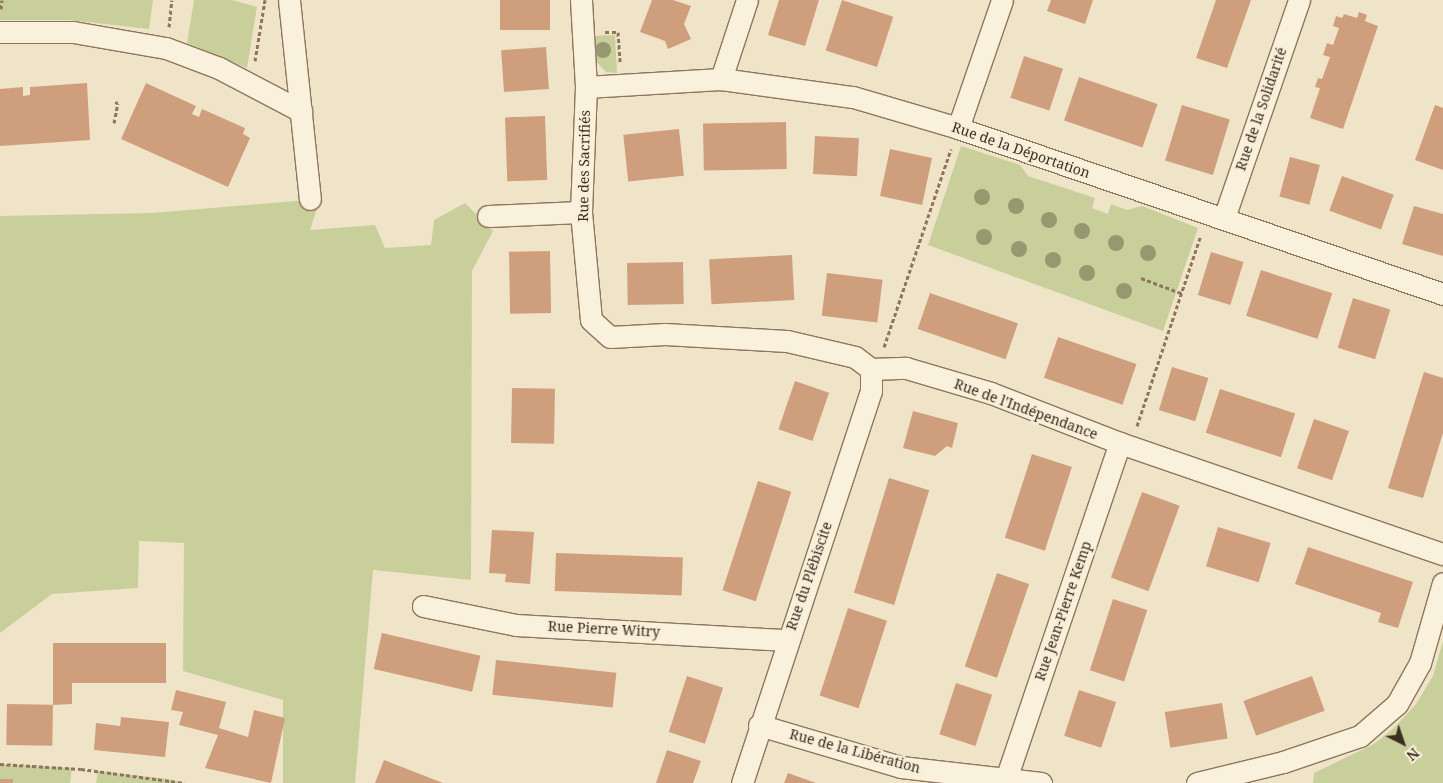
<!DOCTYPE html>
<meta charset="utf-8">
<style>
body{margin:0}
#map{position:relative;width:1443px;height:783px;overflow:hidden;background:#f0e4c8;font-family:"Noto Serif",serif}
div>[style]{position:absolute}
[style*='--x']{left:calc(var(--x)*1px);top:calc(var(--y)*1px);width:calc(var(--w)*1px);rotate:calc(var(--a)*1deg)}
.green>*{inset:0;background:#c9cf9b}
.building>*{inset:0;background:#cf9f7d;transform-origin:0 0}
.path>*{height:3px;margin-top:-1.5px;transform-origin:0;background:repeating-linear-gradient(90deg,#8d765c 0 4px,transparent 0 6.5px)}
.roads{filter:drop-shadow(1px 0 #8d765c) drop-shadow(-1px 0 #8d765c) drop-shadow(0 1px #8d765c) drop-shadow(0 -1px #8d765c)}
.minor>*{height:21px;margin:-10.5px;padding:0 10.5px;transform-origin:10.5px;border-radius:10.5px;background:#faf1dc}
.trees>*{width:16px;height:16px;margin:-8px;border-radius:50%;background:#96986f}
span{translate:-50% -50%;white-space:nowrap;text-align:center;line-height:1.15;-webkit-text-stroke:4.5px #f7eed8;paint-order:stroke}
.street-label{font-size:14px;color:#3d2e20}
.north{position:absolute;left:1378px;top:718px;width:50px;height:50px;-webkit-text-stroke:4px #f7eed8;paint-order:stroke;rotate:139deg;font-size:14px;font-weight:700;line-height:20px;text-align:center;color:#3d2e20}
.north::after{content:'';display:block;margin:auto;width:18px;height:22px;background:#3d2e20;clip-path:polygon(50% 0,100% 100%,50% 72%,0 100%)}
</style>
<div id="map">
<div class="green">
<div style="clip-path:polygon(0 0,153px 0,149px 29px,69px 20px,0 20px)"></div>
<div style="clip-path:polygon(194px 0,232px 0,257px 7px,247px 68px,187px 43px)"></div>
<div style="clip-path:polygon(615px 35px,617px 73px,606px 72px,592px 57px,591px 36px)"></div>
<div style="clip-path:polygon(961px 146px,1020px 165px,1028px 176px,1095px 198px,1092px 208px,1108px 214px,1111px 204px,1127px 210px,1142px 206px,1198px 228px,1163px 331px,928px 245px)"></div>
<div style="clip-path:polygon(320px 199px,310px 230px,375px 225px,385px 248px,431px 245px,434px 220px,465px 203px,493px 231px,472px 271px,471px 580px,373px 570px,355px 783px,283px 783px,283px 700px,183px 671px,184px 543px,139px 541px,138px 588px,52px 594px,0 633px,0 216px,152px 213px)"></div>
<div style="clip-path:polygon(1443px 641px,1443px 783px,1313px 783px,1314px 773px,1374px 744px,1394px 728px,1416px 704px,1433px 676px)"></div>
<div style="clip-path:polygon(0 764px,72px 768px,70px 783px,0 783px)"></div>
<div style="clip-path:polygon(98px 771px,168px 779px,184px 783px,96px 783px)"></div>
</div>
<div class="building">
<div style="left:500px;top:0;width:50px;height:30px"></div>
<div style="clip-path:polygon(652px 0,673px 0,691px 6px,684px 24px,691px 39px,668px 49px,665px 41px,640px 32px)"></div>
<div style="clip-path:polygon(779px 0,819px 0,805px 46px,768px 35px)"></div>
<div style="left:842px;top:0;width:54px;height:53px;rotate:18deg"></div>
<div style="clip-path:polygon(1051px 0,1093px 0,1085px 24px,1047px 11px)"></div>
<div style="clip-path:polygon(1216px 0,1251px 0,1227px 68px,1196px 58px)"></div>
<div style="clip-path:polygon(1359px 12px,1367px 15px,1365px 21px,1378px 26px,1343px 129px,1310px 118px,1320px 88px,1315px 87px,1318px 78px,1322px 79px,1330px 57px,1323px 55px,1327px 43px,1333px 45px,1339px 28px,1333px 26px,1336px 16px,1342px 18px,1344px 14px,1357px 18px)"></div>
<div style="left:546px;top:47px;width:42px;height:45px;rotate:86deg"></div>
<div style="left:1024px;top:56px;width:41px;height:44px;rotate:18deg"></div>
<div style="left:1079px;top:77px;width:83px;height:46px;rotate:19deg"></div>
<div style="clip-path:polygon(87px 83px,90px 140px,0 146px,0 89px,23px 87px,23px 96px,30px 95px,30px 87px)"></div>
<div style="clip-path:polygon(146px 83px,196px 106px,192px 114px,199px 117px,202px 109px,245px 128px,243px 134px,250px 138px,228px 187px,121px 139px)"></div>
<div style="left:1182px;top:105px;width:50px;height:58px;rotate:17deg"></div>
<div style="clip-path:polygon(1435px 105px,1443px 108px,1443px 170px,1415px 160px)"></div>
<div style="left:545px;top:116px;width:64px;height:40px;rotate:88deg"></div>
<div style="left:786px;top:122px;width:47px;height:83px;rotate:89deg"></div>
<div style="left:679px;top:129px;width:47px;height:56px;rotate:84deg"></div>
<div style="left:815px;top:136px;width:44px;height:38px;rotate:3deg"></div>
<div style="left:890px;top:149px;width:43px;height:48px;rotate:12deg"></div>
<div style="left:1290px;top:157px;width:31px;height:41px;rotate:15deg"></div>
<div style="left:1342px;top:176px;width:55px;height:37px;rotate:20deg"></div>
<div style="clip-path:polygon(1414px 206px,1443px 214px,1443px 256px,1402px 244px)"></div>
<div style="left:550px;top:251px;width:62px;height:41px;rotate:89deg"></div>
<div style="left:1211px;top:252px;width:34px;height:45px;rotate:17deg"></div>
<div style="left:792px;top:255px;width:45px;height:83px;rotate:87deg"></div>
<div style="left:683px;top:262px;width:42px;height:56px;rotate:89deg"></div>
<div style="left:1261px;top:270px;width:75px;height:48px;rotate:18deg"></div>
<div style="left:827px;top:273px;width:56px;height:43px;rotate:7deg"></div>
<div style="left:930px;top:293px;width:93px;height:38px;rotate:19deg"></div>
<div style="left:1353px;top:298px;width:39px;height:52px;rotate:17deg"></div>
<div style="left:1058px;top:337px;width:83px;height:43px;rotate:19deg"></div>
<div style="left:1172px;top:367px;width:38px;height:45px;rotate:17deg"></div>
<div style="clip-path:polygon(1424px 372px,1443px 378px,1443px 433px,1423px 498px,1388px 488px)"></div>
<div style="left:795px;top:381px;width:36px;height:51px;rotate:19deg"></div>
<div style="left:512px;top:388px;width:43px;height:55px;rotate:1deg"></div>
<div style="left:1220px;top:389px;width:79px;height:46px;rotate:18deg"></div>
<div style="clip-path:polygon(913px 411px,958px 423px,952px 448px,947px 446px,935px 456px,903px 448px)"></div>
<div style="left:1314px;top:419px;width:37px;height:52px;rotate:19deg"></div>
<div style="left:1032px;top:454px;width:42px;height:88px;rotate:18deg"></div>
<div style="left:889px;top:478px;width:42px;height:120px;rotate:17deg"></div>
<div style="left:758px;top:481px;width:35px;height:115px;rotate:18deg"></div>
<div style="left:1142px;top:492px;width:40px;height:91px;rotate:20deg"></div>
<div style="left:1218px;top:527px;width:55px;height:41px;rotate:17deg"></div>
<div style="clip-path:polygon(492px 530px,534px 532px,530px 584px,505px 582px,506px 574px,489px 573px)"></div>
<div style="clip-path:polygon(1308px 547px,1413px 582px,1398px 628px,1378px 622px,1381px 613px,1295px 584px)"></div>
<div style="left:556px;top:553px;width:127px;height:38px;rotate:2deg"></div>
<div style="left:997px;top:573px;width:34px;height:99px;rotate:19deg"></div>
<div style="left:1113px;top:599px;width:36px;height:75px;rotate:18deg"></div>
<div style="left:848px;top:608px;width:41px;height:92px;rotate:18deg"></div>
<div style="left:382px;top:633px;width:101px;height:37px;rotate:13deg"></div>
<div style="clip-path:polygon(53px 643px,166px 643px,166px 683px,72px 683px,72px 704px,53px 705px)"></div>
<div style="left:496px;top:660px;width:121px;height:35px;rotate:6deg"></div>
<div style="left:687px;top:676px;width:38px;height:59px;rotate:18deg"></div>
<div style="left:1312px;top:676px;width:37px;height:73px;rotate:70deg"></div>
<div style="left:956px;top:683px;width:38px;height:54px;rotate:18deg"></div>
<div style="clip-path:polygon(176px 690px,226px 702px,219px 728px,248px 737px,254px 710px,285px 718px,271px 783px,205px 768px,218px 735px,179px 725px,183px 712px,171px 710px)"></div>
<div style="left:1079px;top:690px;width:39px;height:48px;rotate:18deg"></div>
<div style="left:1222px;top:703px;width:36px;height:58px;rotate:81deg"></div>
<div style="left:7px;top:704px;width:46px;height:41px;rotate:1deg"></div>
<div style="clip-path:polygon(121px 717px,169px 722px,165px 757px,94px 750px,96px 723px,120px 726px)"></div>
<div style="clip-path:polygon(667px 750px,701px 761px,693px 783px,656px 783px)"></div>
<div style="clip-path:polygon(384px 760px,443px 783px,375px 783px)"></div>
<div style="clip-path:polygon(788px 773px,816px 783px,784px 783px)"></div>
<div style="left:0;top:779px;width:13px;height:4px"></div>
</div>
<div class="path">
<div style="--x:1;--y:9;--w:9;--a:-84"></div>
<div style="--x:169;--y:27;--w:27;--a:-84"></div>
<div style="--x:605;--y:32;--w:13;--a:0"></div>
<div style="--x:618;--y:32;--w:32;--a:86"></div>
<div style="--x:255;--y:61;--w:62;--a:-80.7"></div>
<div style="--x:114;--y:123;--w:20;--a:-79"></div>
<div style="--x:118;--y:103;--w:3;--a:-162"></div>
<div style="--x:1141;--y:278;--w:43;--a:20.6"></div>
<div style="--x:884;--y:347;--w:209;--a:-71.3"></div>
<div style="--x:1137;--y:426;--w:201;--a:-71.5"></div>
<div style="--x:0;--y:764;--w:81;--a:3.5"></div>
<div style="--x:81;--y:769;--w:104;--a:7.7"></div>
</div>
<div class="roads">
<div class="minor">
<div style="--x:289;--y:0;--w:200;--a:84"></div>
<div style="--x:581;--y:0;--w:87;--a:86.7"></div>
<div style="--x:586;--y:87;--w:125;--a:92.3"></div>
<div style="--x:581;--y:212;--w:108;--a:84.7"></div>
<div style="--x:591;--y:320;--w:25;--a:42"></div>
<div style="--x:610;--y:337;--w:55;--a:-3.1"></div>
<div style="--x:665;--y:334;--w:122;--a:3.3"></div>
<div style="--x:787;--y:341;--w:70;--a:13.2"></div>
<div style="--x:855;--y:357;--w:20;--a:37"></div>
<div style="--x:871;--y:369;--w:35;--a:-2"></div>
<div style="--x:906;--y:368;--w:89;--a:16.4"></div>
<div style="--x:991;--y:393;--w:138;--a:21.2"></div>
<div style="--x:1120;--y:443;--w:342;--a:19"></div>
<div style="--x:0;--y:32;--w:73;--a:0"></div>
<div style="--x:73;--y:32;--w:94;--a:9.8"></div>
<div style="--x:166;--y:48;--w:57;--a:20.7"></div>
<div style="--x:219;--y:68;--w:93;--a:27.7"></div>
<div style="--x:721;--y:79;--w:83;--a:-71.8"></div>
<div style="--x:586;--y:87;--w:135;--a:-3.4"></div>
<div style="--x:721;--y:79;--w:133;--a:7.8"></div>
<div style="--x:853;--y:97;--w:109;--a:16.4"></div>
<div style="--x:958;--y:128;--w:513;--a:18.89"></div>
<div style="--x:958;--y:128;--w:135;--a:-71"></div>
<div style="--x:488;--y:216;--w:93;--a:-2.5"></div>
<div style="--x:1224;--y:218;--w:231;--a:-71"></div>
<div style="--x:423;--y:606;--w:95;--a:11.5"></div>
<div style="--x:516;--y:625;--w:271;--a:3.2"></div>
<div style="--x:759;--y:725;--w:148;--a:16.5"></div>
<div style="--x:901;--y:767;--w:141;--a:6.5"></div>
<div style="--x:1006;--y:779;--w:355;--a:-71.3"></div>
<div style="--x:742;--y:783;--w:413;--a:-71.8"></div>
<div style="--x:871;--y:391;--w:22;--a:-90"></div>
<div style="--x:1197;--y:783;--w:89;--a:-13.7"></div>
<div style="--x:1283;--y:762;--w:81;--a:-18.7"></div>
<div style="--x:1360;--y:736;--w:49;--a:-40.9"></div>
<div style="--x:1397;--y:704;--w:47;--a:-60.7"></div>
<div style="--x:1420;--y:663;--w:83;--a:-74"></div>
</div>
</div>
<div class="trees">
<div style="left:603px;top:50px"></div>
<div style="left:982px;top:197px"></div>
<div style="left:1016px;top:206px"></div>
<div style="left:1049px;top:220px"></div>
<div style="left:1082px;top:231px"></div>
<div style="left:984px;top:237px"></div>
<div style="left:1116px;top:243px"></div>
<div style="left:1019px;top:249px"></div>
<div style="left:1148px;top:253px"></div>
<div style="left:1053px;top:260px"></div>
<div style="left:1087px;top:273px"></div>
<div style="left:1124px;top:291px"></div>
</div>
<div class="street-label">
<span style="left:1261px;top:109px;rotate:-71deg">Rue de la Solidarité</span>
<span style="left:1021px;top:150px;rotate:19deg">Rue de la Déportation</span>
<span style="left:584px;top:166px;rotate:-89deg">Rue des Sacrifiés</span>
<span style="left:1026px;top:409px;rotate:20deg">Rue de l'Indépendance</span>
<span style="left:809px;top:576px;rotate:-71deg">Rue du Plébiscite</span>
<span style="left:1063px;top:611px;rotate:-71deg">Rue Jean-Pierre Kemp</span>
<span style="left:604px;top:629px;rotate:3deg">Rue Pierre Witry</span>
<span style="left:855px;top:751px;rotate:15deg">Rue de la Libération</span>
</div>
<div class="north">N</div>
</div>
